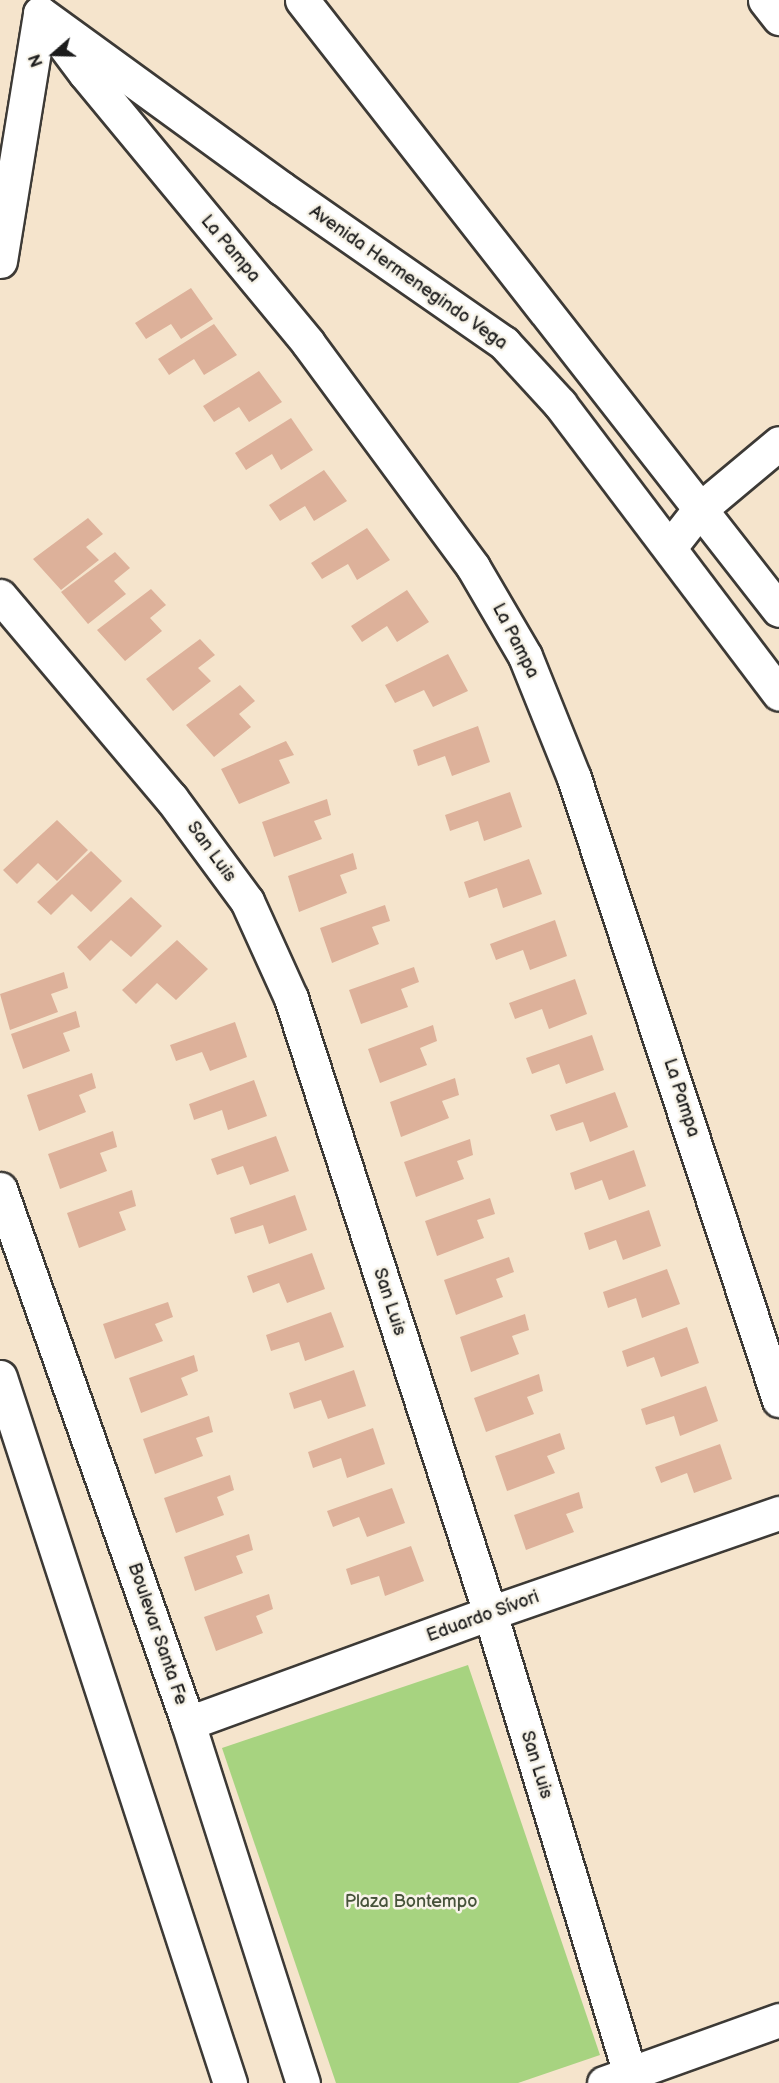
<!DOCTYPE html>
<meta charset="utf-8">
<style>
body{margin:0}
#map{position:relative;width:779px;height:2083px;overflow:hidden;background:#f5e4cc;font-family:"Balsamiq Sans",sans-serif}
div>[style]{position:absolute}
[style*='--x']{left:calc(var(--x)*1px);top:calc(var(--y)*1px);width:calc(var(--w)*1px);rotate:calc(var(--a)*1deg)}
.green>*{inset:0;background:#a7d380}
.building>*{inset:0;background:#ddb19a}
.roads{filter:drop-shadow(2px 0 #3d3a36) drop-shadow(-2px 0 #3d3a36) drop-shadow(0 2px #3d3a36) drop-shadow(0 -2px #3d3a36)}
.minor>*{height:33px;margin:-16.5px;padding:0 16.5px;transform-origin:16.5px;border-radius:16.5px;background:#fff}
.tertiary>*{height:33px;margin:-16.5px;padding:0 16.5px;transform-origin:16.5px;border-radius:16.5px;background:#fff}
span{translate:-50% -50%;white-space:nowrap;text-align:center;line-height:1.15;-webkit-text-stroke:5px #f7f3e8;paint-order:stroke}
.street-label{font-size:18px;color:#1c1c1c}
.park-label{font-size:18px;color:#46533a}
.north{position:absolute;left:24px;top:24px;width:60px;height:60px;-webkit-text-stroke:4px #f7f3e8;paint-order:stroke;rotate:250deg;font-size:16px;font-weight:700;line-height:24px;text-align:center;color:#1c1c1c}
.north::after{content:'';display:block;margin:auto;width:21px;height:27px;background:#1c1c1c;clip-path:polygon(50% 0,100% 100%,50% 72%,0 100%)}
</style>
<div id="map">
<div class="green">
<div style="clip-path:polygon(468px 1665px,600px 2055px,518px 2083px,336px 2083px,222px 1748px)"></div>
</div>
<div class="building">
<div style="clip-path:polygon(191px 288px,213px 319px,181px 339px,171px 324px,146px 339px,135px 323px)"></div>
<div style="clip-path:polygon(214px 324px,237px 355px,204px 375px,194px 359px,169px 375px,158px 359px)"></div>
<div style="clip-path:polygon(259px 371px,282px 402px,249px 422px,239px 407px,214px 422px,203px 406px)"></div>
<div style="clip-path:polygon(291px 418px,313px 450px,281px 470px,272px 454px,246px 470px,235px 453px)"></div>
<div style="clip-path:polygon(324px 470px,347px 501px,314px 521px,305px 506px,280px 521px,269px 505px)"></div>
<div style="clip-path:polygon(88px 518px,103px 534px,86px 547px,99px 560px,61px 590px,33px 559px)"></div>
<div style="clip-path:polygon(367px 528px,390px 560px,357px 580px,348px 564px,322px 579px,311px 563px)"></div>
<div style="clip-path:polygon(115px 552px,130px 568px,114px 581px,126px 594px,88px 624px,61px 592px)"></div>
<div style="clip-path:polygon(151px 589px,166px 605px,150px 618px,162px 631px,125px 661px,97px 630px)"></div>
<div style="clip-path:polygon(407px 590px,429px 622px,397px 642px,387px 626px,362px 642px,351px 626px)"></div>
<div style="clip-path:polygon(200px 639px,215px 655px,198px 668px,211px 681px,173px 711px,146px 679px)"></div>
<div style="clip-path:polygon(448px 654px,468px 691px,433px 707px,424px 690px,395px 703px,385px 685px)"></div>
<div style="clip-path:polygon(240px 685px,255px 701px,239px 714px,251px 727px,214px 757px,186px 725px)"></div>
<div style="clip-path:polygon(478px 726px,490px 762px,452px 776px,445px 756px,418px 766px,413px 750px)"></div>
<div style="clip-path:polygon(286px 741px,294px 755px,279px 760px,290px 783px,239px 804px,221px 769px)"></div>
<div style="clip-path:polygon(510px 792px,522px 827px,484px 841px,478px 821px,450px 831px,445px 815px)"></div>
<div style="clip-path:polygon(327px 799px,331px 815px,314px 821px,322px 839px,274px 857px,262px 822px)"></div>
<div style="clip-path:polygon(57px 820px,88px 850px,57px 881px,38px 863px,17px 884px,3px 870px)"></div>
<div style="clip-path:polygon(91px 851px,122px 881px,91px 912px,72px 894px,51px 915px,37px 902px)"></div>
<div style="clip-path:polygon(353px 853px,357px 869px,340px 875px,347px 893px,299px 912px,288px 876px)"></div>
<div style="clip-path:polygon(529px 859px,542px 894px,503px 908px,497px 888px,469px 898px,464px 882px)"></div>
<div style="clip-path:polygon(131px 897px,162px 926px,131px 957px,111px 940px,90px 961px,77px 947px)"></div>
<div style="clip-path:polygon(385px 905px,390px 921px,372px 927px,379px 944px,332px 963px,320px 928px)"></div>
<div style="clip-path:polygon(555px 920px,567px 956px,530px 970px,523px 950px,496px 960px,490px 944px)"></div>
<div style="clip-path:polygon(177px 940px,208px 969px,176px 1000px,157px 983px,136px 1004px,122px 990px)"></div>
<div style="clip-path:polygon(414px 967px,419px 982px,401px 989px,408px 1007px,361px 1024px,349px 990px)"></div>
<div style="clip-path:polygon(64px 972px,68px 988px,51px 994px,58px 1012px,10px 1030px,0 994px)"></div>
<div style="clip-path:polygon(575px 979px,587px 1014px,549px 1029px,542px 1009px,515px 1019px,509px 1003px)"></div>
<div style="clip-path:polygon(76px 1011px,80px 1027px,63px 1033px,70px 1051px,23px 1069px,11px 1034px)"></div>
<div style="clip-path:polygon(235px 1022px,247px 1057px,210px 1071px,202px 1052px,176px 1061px,170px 1045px)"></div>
<div style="clip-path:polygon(433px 1025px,437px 1041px,420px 1048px,427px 1065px,380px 1083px,368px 1049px)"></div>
<div style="clip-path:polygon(592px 1035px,604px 1070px,566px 1084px,559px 1064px,532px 1074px,526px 1058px)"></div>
<div style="clip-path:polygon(92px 1073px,96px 1088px,79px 1095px,86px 1112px,39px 1131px,27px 1095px)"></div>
<div style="clip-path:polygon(455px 1078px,459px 1095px,442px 1101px,449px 1118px,401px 1137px,390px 1102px)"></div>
<div style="clip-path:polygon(254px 1080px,267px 1116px,228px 1130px,222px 1110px,194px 1120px,189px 1104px)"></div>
<div style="clip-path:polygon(615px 1092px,628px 1127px,590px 1142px,583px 1122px,556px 1131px,550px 1115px)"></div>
<div style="clip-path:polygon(113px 1131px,117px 1147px,100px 1153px,107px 1171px,60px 1189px,48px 1154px)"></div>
<div style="clip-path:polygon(276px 1136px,289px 1171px,250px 1185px,243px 1166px,217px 1175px,211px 1159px)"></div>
<div style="clip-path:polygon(470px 1139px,473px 1155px,457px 1161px,464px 1179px,416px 1197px,404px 1162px)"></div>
<div style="clip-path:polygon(634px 1150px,646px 1186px,609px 1200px,602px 1180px,575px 1190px,570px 1173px)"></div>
<div style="clip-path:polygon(132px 1190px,136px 1206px,119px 1212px,126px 1230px,79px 1248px,67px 1213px)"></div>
<div style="clip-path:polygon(295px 1195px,307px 1230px,269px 1244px,263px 1225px,235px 1234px,230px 1218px)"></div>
<div style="clip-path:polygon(490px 1198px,495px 1214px,477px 1220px,484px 1238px,437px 1256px,425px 1221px)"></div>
<div style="clip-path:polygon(649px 1210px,661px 1246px,623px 1260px,616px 1240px,589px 1250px,584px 1233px)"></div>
<div style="clip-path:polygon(312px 1253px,325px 1289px,287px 1303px,279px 1283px,253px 1293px,247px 1276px)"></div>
<div style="clip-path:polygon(509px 1257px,514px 1272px,496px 1279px,503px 1297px,456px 1315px,444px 1280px)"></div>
<div style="clip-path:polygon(667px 1269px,680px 1304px,642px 1318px,636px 1298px,608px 1308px,603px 1292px)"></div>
<div style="clip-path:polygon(168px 1302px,173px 1317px,155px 1324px,163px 1341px,115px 1359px,103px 1324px)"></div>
<div style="clip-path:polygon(331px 1312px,344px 1347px,305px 1361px,299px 1342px,271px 1351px,266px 1335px)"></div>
<div style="clip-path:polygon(525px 1314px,529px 1330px,512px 1336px,519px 1354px,471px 1372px,460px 1337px)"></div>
<div style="clip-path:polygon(687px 1327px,699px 1363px,661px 1377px,654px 1357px,627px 1367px,622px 1351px)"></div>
<div style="clip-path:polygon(194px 1355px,198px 1371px,181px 1378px,188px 1395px,141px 1413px,129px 1378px)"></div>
<div style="clip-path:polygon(354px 1370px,366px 1406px,328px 1419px,321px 1400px,294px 1409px,289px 1393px)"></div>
<div style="clip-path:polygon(539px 1374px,543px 1391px,527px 1397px,534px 1414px,486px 1432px,474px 1398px)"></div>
<div style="clip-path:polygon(706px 1386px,718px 1421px,680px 1436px,674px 1416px,646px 1425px,641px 1409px)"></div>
<div style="clip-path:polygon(209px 1416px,213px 1432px,196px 1438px,203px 1456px,155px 1474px,143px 1439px)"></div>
<div style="clip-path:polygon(373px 1428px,385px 1464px,347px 1478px,341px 1458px,313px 1468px,308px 1452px)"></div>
<div style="clip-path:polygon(560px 1433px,565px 1449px,547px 1456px,555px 1473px,507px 1491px,495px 1456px)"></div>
<div style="clip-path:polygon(720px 1444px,732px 1479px,694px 1493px,687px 1473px,661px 1483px,655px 1467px)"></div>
<div style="clip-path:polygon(230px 1475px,234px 1490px,217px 1497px,224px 1515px,176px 1533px,164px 1498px)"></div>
<div style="clip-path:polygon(392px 1488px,405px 1523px,367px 1537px,359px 1517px,333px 1527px,327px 1511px)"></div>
<div style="clip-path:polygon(579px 1492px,583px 1508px,566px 1514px,574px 1532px,526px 1550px,514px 1515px)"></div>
<div style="clip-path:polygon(249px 1534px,253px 1550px,236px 1556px,243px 1573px,195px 1591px,184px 1557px)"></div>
<div style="clip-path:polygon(411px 1546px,424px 1581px,385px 1596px,379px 1576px,351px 1585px,346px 1569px)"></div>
<div style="clip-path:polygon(269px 1594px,273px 1609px,256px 1616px,263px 1633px,216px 1651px,204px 1617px)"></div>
</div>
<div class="roads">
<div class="minor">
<div style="--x:302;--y:0;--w:774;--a:51.98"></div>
<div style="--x:765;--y:0;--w:23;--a:52"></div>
<div style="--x:46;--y:21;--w:65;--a:53.1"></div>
<div style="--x:85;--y:73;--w:350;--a:50.4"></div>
<div style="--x:308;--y:343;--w:278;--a:53.6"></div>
<div style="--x:473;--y:567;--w:103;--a:59.7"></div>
<div style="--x:525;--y:656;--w:131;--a:68.1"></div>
<div style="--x:574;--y:778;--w:655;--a:71.76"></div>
<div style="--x:0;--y:261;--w:251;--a:-80.8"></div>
<div style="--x:670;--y:547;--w:47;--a:-51.9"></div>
<div style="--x:699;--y:510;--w:104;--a:-39.9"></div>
<div style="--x:0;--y:596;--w:265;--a:49.8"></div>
<div style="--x:171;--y:798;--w:128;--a:53.6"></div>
<div style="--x:247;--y:901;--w:107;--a:65.6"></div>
<div style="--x:291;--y:998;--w:646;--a:72.07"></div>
<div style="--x:490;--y:1613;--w:491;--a:73.1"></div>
<div style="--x:0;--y:1189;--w:566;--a:70.6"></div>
<div style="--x:188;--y:1723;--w:378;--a:72.3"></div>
<div style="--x:0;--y:1377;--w:743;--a:71.96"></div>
<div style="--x:188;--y:1723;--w:321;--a:-20"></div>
<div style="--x:490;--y:1613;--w:306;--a:-19.1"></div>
<div style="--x:604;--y:2083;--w:186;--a:-19.8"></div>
</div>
<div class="tertiary">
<div style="--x:40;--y:13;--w:298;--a:36"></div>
<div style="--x:281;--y:188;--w:272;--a:34.8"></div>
<div style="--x:504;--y:343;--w:83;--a:47.4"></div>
<div style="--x:560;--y:404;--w:363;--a:52.9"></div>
</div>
</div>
<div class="street-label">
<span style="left:230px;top:249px;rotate:50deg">La Pampa</span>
<span style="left:408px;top:278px;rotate:35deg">Avenida Hermenegindo Vega</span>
<span style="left:515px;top:641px;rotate:63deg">La Pampa</span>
<span style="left:211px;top:852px;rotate:54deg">San Luis</span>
<span style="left:681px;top:1098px;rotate:72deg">La Pampa</span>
<span style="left:389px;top:1302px;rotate:72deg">San Luis</span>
<span style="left:483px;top:1617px;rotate:-20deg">Eduardo Sívori</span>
<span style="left:157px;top:1634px;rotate:71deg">Boulevar Santa Fe</span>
<span style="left:536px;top:1765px;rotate:73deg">San Luis</span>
</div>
<div class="park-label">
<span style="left:411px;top:1902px">Plaza Bontempo</span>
</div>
<div class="north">N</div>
</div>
